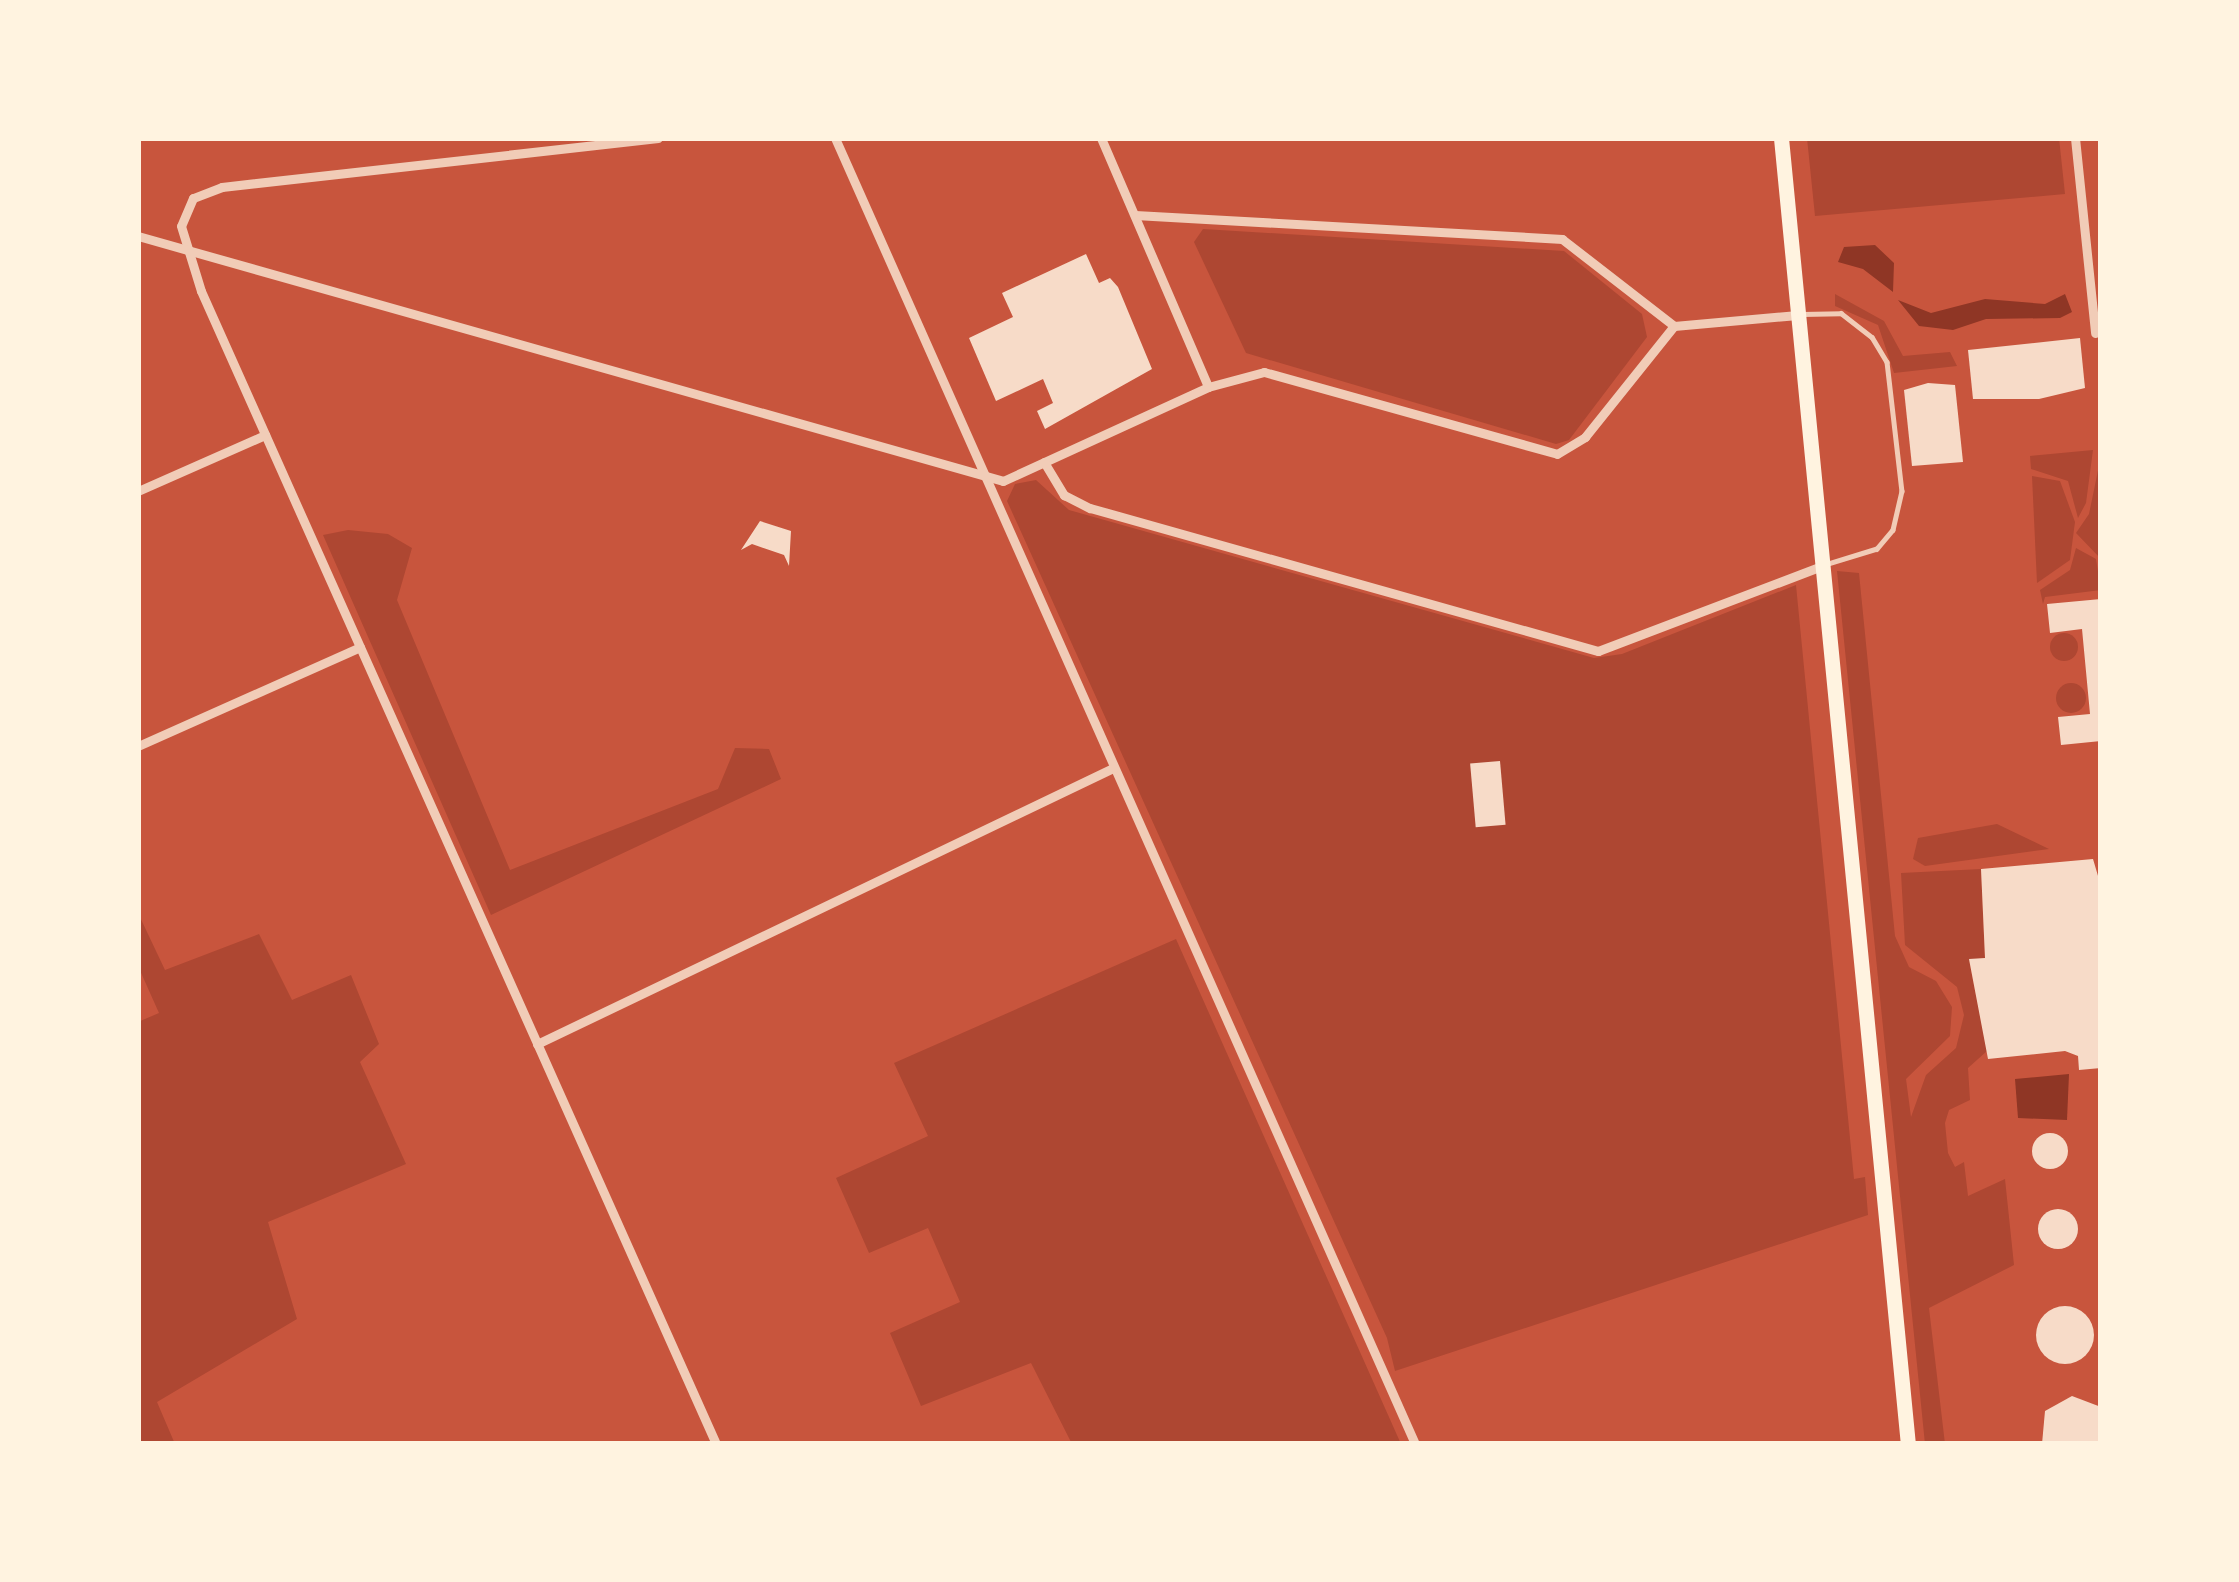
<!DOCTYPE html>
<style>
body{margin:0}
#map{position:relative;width:2239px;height:1582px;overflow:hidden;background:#c8553d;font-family:Jost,sans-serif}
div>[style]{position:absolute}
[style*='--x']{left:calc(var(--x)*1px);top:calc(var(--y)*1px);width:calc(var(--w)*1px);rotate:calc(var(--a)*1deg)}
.green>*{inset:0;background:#ae4732}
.round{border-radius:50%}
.water>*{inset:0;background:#8f3625}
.building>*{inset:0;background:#f7dbc8;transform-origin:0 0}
.service>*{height:4.5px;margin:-2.25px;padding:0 2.25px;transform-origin:2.25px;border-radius:2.25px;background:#f1ccb7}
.minor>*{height:9px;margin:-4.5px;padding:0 4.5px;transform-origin:4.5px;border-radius:4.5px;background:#f1ccb7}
.primary>*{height:15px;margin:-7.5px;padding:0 7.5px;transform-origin:7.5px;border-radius:7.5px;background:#fff3e0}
span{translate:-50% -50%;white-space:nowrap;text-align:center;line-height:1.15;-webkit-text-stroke:10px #fff3e0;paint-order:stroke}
.frame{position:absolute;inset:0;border:141px solid #fff3e0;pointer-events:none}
</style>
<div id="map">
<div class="green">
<div style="clip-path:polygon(1807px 138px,2059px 138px,2065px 194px,1815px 216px)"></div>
<div style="clip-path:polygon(1203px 229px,1564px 251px,1642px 314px,1647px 337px,1569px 440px,1556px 444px,1246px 353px,1194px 242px)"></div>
<div style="clip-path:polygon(1835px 294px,1884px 321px,1903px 356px,1950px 352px,1957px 366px,1894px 373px,1878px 325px,1835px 306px)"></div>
<div style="clip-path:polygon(2093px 450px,2086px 503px,2078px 518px,2068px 481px,2031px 469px,2030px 456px)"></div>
<div style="clip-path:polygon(2101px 456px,2101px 559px,2076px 533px,2089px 514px)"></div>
<div style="clip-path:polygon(2032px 476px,2060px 481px,2075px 522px,2070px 560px,2037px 583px)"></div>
<div style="clip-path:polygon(1036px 480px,1069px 510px,1594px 658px,1622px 654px,1796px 585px,1854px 1179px,1865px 1177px,1868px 1215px,1395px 1371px,1387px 1338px,1007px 501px,1015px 484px)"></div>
<div style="clip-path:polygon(348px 530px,388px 534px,412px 548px,397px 600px,510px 870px,718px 789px,735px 748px,769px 749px,781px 779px,491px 915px,323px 535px)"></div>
<div style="clip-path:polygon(2076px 548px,2096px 559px,2101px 590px,2045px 597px,2043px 604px,2040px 590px,2070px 570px)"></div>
<div style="clip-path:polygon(1837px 571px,1859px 573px,1895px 936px,1909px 967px,1936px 981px,1952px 1007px,1950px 1036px,1906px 1079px,1911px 1117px,1926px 1075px,1956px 1048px,1964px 1015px,1957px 987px,1905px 945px,1901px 873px,1981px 869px,1985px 958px,1969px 960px,1987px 1051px,1968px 1068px,1970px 1100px,1949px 1110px,1945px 1123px,1948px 1153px,1955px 1167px,1964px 1162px,1968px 1196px,2005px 1179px,2014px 1265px,1929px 1308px,1945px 1444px,1925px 1444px)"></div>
<div class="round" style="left:2050px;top:633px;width:28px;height:28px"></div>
<div class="round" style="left:2056px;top:683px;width:30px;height:30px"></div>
<div style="clip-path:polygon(1997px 824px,2049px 849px,1925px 866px,1913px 859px,1918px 838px)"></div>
<div style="clip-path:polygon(138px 913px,165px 970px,259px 934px,292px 1000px,351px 975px,379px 1044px,360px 1062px,406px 1164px,268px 1222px,297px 1319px,157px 1402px,175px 1444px,138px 1444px,138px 1022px,159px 1013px,138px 966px)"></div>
<div style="clip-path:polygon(1176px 939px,1401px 1444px,1072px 1444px,1031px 1363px,921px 1406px,890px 1333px,960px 1302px,928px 1228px,869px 1253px,836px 1178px,928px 1136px,894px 1063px)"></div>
</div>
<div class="water">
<div style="clip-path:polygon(1875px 245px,1894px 263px,1893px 292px,1863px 269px,1838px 262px,1844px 247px)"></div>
<div style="clip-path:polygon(2065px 294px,2072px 312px,2060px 318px,1986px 319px,1953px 330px,1919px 326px,1898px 300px,1931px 313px,1985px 299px,2045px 304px)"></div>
<div style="clip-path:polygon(2069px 1074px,2067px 1120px,2018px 1118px,2015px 1079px)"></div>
</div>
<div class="building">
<div style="clip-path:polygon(1086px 254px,1099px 283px,1110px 278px,1118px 287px,1152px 369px,1045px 429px,1037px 411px,1053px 403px,1043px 379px,996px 401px,969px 338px,1013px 317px,1002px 293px)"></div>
<div style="clip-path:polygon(2080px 338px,2085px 388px,2039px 399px,1973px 399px,1968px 350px)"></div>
<div style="clip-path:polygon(1928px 383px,1955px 385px,1963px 462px,1912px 466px,1904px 390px)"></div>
<div style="clip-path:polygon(760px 521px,791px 531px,789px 566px,784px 555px,752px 544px,741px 550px)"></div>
<div style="clip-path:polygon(2101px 599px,2101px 741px,2061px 745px,2058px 717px,2090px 714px,2082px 629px,2050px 633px,2047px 604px)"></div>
<div style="left:1500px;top:761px;width:64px;height:30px;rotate:85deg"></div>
<div style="clip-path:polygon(2093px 859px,2101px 886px,2101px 1068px,2079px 1070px,2078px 1056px,2065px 1051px,1988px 1059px,1969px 959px,1985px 958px,1981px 869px)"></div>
<div class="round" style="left:2032px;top:1133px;width:36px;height:36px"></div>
<div class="round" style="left:2038px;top:1209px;width:40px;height:40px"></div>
<div class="round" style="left:2036px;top:1306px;width:58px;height:58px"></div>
<div style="clip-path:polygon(2072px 1396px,2101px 1407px,2101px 1444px,2042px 1444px,2045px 1411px)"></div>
</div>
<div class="service">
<div style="--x:1802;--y:314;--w:39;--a:-1"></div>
<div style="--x:1841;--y:313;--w:39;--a:38"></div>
<div style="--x:1872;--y:337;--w:29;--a:59"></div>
<div style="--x:1887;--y:362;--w:130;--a:83.4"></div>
<div style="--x:1902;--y:491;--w:40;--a:103"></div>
<div style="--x:1893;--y:530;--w:25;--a:130"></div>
<div style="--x:1877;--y:549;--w:51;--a:163"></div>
</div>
<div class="minor">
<div style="--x:658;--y:138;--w:439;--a:173.6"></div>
<div style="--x:222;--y:187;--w:31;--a:159"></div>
<div style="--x:193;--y:198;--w:30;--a:113"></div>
<div style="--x:181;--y:226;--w:68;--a:72.9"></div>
<div style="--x:201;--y:291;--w:1263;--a:65.93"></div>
<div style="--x:835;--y:138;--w:1429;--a:66.05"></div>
<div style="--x:1101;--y:138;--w:271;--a:66.7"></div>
<div style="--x:2075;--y:138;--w:196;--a:84.1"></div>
<div style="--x:1135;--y:215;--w:428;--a:3.2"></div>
<div style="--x:1562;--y:239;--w:142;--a:37.8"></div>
<div style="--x:138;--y:236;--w:899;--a:15.81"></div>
<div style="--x:1003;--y:481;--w:226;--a:-24.6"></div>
<div style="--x:1208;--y:387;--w:58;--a:-15"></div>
<div style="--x:1264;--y:372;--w:304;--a:15.6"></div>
<div style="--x:1557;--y:454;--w:33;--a:-31"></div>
<div style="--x:1585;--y:437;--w:142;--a:-51.3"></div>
<div style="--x:1674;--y:326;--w:124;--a:-5.1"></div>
<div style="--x:1044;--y:462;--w:39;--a:59"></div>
<div style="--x:1064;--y:495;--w:29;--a:27"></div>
<div style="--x:1090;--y:508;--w:528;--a:15.72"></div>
<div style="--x:1598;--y:651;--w:240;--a:-20.8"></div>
<div style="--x:138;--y:491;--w:139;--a:-23.8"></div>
<div style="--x:138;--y:746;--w:243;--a:-24"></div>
<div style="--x:537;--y:1044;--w:639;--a:-25.6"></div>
</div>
<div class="primary">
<div style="--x:1781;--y:138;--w:1312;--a:84.45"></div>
</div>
<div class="frame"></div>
</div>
